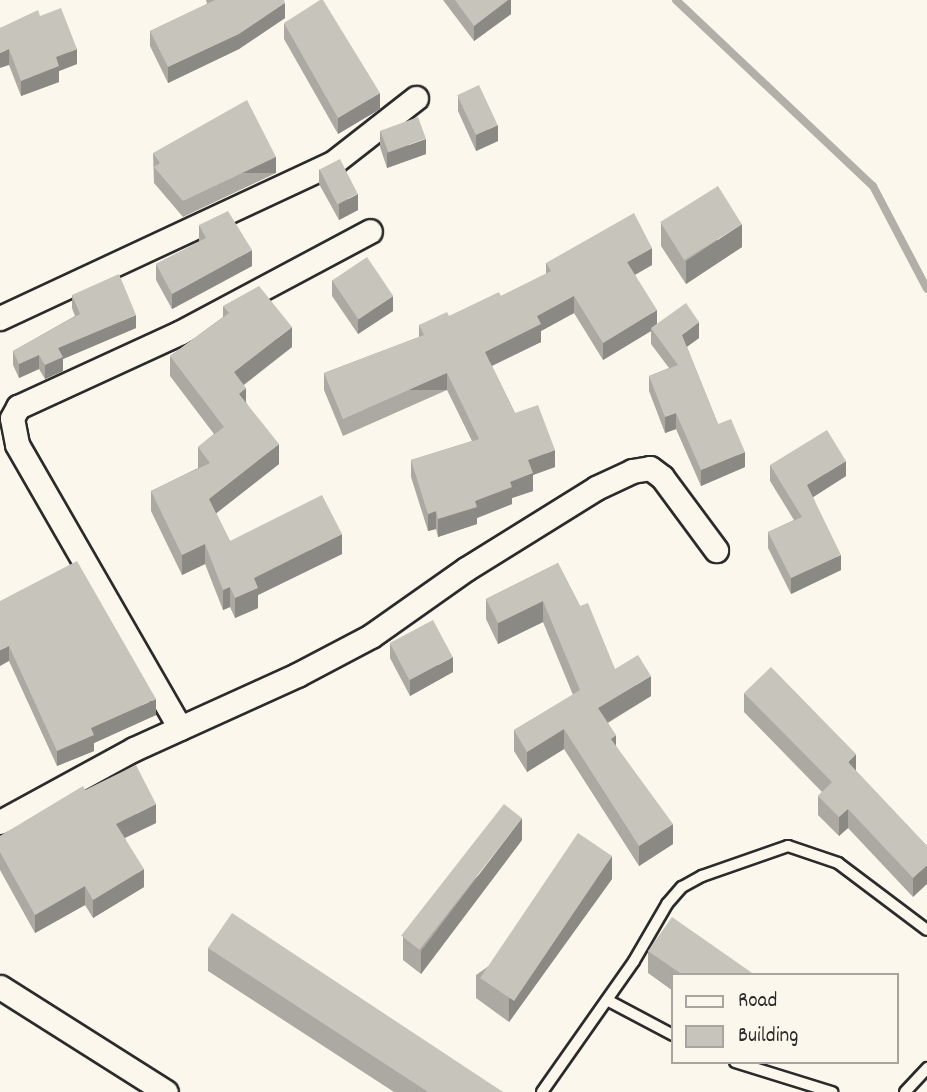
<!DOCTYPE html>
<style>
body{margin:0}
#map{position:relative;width:927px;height:1092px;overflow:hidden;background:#fbf7ec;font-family:Dekko,sans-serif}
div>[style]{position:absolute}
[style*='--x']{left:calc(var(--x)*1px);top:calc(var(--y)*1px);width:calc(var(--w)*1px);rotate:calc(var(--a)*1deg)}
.stream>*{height:8px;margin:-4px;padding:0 4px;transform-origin:4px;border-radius:4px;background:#b1afa7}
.roads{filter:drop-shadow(2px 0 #2b2b2b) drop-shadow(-2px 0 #2b2b2b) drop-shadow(0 2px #2b2b2b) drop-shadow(0 -2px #2b2b2b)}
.lane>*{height:10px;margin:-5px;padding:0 5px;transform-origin:5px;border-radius:5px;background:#fbf7ec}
.street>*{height:23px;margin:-11.5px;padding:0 11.5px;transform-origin:11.5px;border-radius:11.5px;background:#fbf7ec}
.wall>*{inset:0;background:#aba9a2}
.shaded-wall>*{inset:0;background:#8b8984;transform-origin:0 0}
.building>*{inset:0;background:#c7c4bc;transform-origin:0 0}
span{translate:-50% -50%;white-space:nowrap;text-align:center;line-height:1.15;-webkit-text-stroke:7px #fbf7ec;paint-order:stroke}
.legend{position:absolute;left:671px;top:973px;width:228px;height:91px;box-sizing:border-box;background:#fbf7ec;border:2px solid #a8a59f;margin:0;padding:9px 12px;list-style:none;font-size:21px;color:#2b2b2b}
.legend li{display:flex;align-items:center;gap:14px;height:35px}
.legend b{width:35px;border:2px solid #a8a59f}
</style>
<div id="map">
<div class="stream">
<div style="--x:676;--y:0;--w:271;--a:43.4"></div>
<div style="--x:873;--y:186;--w:116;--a:62.3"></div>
</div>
<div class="roads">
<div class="lane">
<div style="--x:607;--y:1000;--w:75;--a:27.9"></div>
<div style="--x:735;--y:1062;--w:102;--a:17.2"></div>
<div style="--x:542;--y:1092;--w:160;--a:-54.9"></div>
<div style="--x:634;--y:961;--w:66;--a:-59.9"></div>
<div style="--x:667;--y:904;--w:23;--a:-49"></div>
<div style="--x:682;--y:887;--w:23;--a:-29"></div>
<div style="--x:702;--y:876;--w:91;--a:-19.2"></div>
<div style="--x:788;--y:846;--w:53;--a:18.8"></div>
<div style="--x:838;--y:863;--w:111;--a:37"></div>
<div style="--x:905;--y:1092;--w:33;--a:-47"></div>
</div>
<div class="street">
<div style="--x:0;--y:318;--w:369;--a:-25"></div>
<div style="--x:334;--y:162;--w:104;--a:-38"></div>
<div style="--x:180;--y:728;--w:327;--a:-119.9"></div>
<div style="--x:17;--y:444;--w:26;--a:-101"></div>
<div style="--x:12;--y:418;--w:13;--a:-61"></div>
<div style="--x:18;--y:407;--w:179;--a:-24.7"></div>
<div style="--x:181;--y:332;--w:214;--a:-28.1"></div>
<div style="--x:0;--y:822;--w:153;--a:-28.6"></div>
<div style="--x:134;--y:749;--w:179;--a:-24.4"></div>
<div style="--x:297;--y:675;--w:84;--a:-27.8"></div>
<div style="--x:371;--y:636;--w:116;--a:-35.2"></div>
<div style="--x:466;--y:569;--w:153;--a:-31.9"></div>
<div style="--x:596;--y:488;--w:40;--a:-25"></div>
<div style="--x:632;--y:471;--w:18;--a:-9"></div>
<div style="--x:650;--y:468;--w:15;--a:37"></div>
<div style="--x:662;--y:477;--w:91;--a:53.5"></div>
<div style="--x:0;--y:987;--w:196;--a:32.3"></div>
</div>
</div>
<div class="wall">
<div style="clip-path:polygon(206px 0,284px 0,285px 18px,239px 49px,168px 83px,150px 46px,150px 31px,207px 4px)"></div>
<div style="clip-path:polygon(443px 0,511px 0,511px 14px,474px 41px)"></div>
<div style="clip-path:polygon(40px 16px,77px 64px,59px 71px,59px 82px,21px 96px,9px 65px,0 28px)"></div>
<div style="clip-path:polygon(284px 23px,380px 109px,338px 134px,284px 39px)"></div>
<div style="clip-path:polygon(458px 96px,498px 141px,476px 151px,458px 111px)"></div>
<div style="clip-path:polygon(380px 131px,426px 154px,387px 168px,380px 147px)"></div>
<div style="clip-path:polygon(153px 153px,276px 173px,183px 217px,154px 183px)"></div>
<div style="clip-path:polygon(319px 169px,358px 210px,339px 220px,319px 184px)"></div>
<div style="clip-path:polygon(661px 223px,742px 247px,686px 284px,661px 246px)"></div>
<div style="clip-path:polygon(199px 225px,252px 266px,172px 309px,156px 280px,156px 264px,199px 242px)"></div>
<div style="clip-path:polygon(546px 263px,652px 265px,635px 275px,657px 324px,699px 338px,687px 347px,718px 424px,745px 467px,701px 486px,676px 429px,665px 433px,649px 391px,649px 376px,669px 368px,651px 344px,651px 331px,603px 360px,574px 313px,541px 331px,541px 342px,492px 366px,515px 413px,555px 467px,533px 475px,533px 491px,512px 498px,512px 504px,477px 518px,477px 524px,438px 537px,436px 529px,428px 531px,411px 477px,411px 460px,472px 441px,447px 390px,343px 436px,324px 390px,324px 373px,419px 337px,419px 325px,449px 316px,501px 296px,546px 274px)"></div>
<div style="clip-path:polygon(332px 280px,393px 311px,358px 334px,332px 296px)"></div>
<div style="clip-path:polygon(72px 295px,136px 328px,63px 359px,63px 371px,45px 379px,39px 369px,19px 378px,13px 365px,13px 351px,75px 316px,72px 308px)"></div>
<div style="clip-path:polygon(223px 306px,292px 347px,244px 385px,246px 402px,279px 464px,216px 513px,230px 541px,342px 554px,258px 595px,258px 608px,235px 618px,230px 607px,223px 610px,205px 564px,182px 575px,151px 511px,151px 491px,198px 468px,198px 447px,214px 434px,170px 376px,170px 356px,223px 317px)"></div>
<div style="clip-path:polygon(770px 465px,846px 476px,813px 497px,841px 570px,791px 594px,768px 548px,768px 532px,794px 520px,770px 481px)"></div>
<div style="clip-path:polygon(558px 563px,580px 606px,615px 669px,651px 696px,608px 723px,616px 746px,673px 844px,639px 866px,564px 749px,527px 772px,514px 751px,514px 730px,573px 695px,543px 622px,498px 644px,486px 619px,486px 599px)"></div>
<div style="clip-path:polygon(0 601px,156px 715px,94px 743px,94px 751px,57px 766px,9px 661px)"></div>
<div style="clip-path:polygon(390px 643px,453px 672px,410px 696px,390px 658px)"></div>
<div style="clip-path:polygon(744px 693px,856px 771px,927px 846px,913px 897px,848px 828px,839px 836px,818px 815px,818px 796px,822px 792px,744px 712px)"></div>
<div style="clip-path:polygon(85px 790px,156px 823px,125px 838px,144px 887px,93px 918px,85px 905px,35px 933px,0 870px,0 836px)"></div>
<div style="clip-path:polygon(522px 840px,421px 974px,403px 960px,403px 937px)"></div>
<div style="clip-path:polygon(612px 879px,509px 1022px,476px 998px,476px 975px)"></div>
<div style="clip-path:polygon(208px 948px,503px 1092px,394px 1092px,208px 971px)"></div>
<div style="clip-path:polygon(648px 951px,755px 975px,673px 975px,673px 991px,648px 973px)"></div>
</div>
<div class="shaded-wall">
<div style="clip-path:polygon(508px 0,511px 0,511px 14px,474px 41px,474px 26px)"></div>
<div style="clip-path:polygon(285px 3px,285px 18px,239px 49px,168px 83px,168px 67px)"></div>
<div style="clip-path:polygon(9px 49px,9px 65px,0 68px,0 53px)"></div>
<div style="clip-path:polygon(77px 49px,77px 64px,59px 71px,59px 82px,21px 96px,21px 81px,56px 57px)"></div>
<div style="clip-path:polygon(380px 93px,380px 109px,338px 134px,338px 118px)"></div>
<div style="clip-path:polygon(498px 125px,498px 141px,476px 151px,476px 135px)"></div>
<div style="clip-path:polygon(426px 139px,426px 154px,387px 168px,387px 153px)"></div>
<div style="left:276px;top:157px;width:16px;height:103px;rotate:90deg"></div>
<div style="clip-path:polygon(358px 194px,358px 210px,339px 220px,339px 204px)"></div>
<div style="clip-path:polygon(742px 224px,742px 247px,686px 284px,686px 261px)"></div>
<div style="clip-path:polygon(652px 248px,652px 265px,627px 279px,627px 262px)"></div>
<div style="clip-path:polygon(252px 250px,252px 266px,172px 309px,172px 294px)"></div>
<div style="clip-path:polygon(393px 296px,393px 311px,358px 334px,358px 319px)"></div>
<div style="clip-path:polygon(574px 296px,574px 313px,541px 331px,541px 342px,485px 369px,485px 352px,537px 316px)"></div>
<div style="clip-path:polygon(657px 310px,657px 327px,651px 328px,651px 331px,603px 360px,603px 343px)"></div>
<div style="clip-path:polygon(136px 315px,136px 328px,63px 359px,63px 371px,45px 379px,45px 365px,58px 348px)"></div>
<div style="clip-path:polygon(699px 322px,699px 338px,682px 350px,682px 335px)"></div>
<div style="clip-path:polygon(292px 327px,292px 347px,234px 392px,234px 372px)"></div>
<div style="clip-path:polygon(39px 355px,39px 369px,19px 378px,19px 364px)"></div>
<div style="left:447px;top:373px;width:17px;height:114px;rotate:90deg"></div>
<div style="clip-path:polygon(246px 388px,246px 407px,239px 394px)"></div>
<div style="clip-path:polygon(676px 413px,676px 429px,665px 433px,665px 417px)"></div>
<div style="clip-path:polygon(279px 444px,279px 464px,209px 519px,209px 499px)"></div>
<div style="clip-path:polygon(555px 450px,555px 467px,533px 475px,533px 491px,512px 498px,512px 504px,477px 518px,477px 524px,438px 537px,438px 519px,475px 501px,510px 482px,528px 460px)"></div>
<div style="clip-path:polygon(745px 452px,745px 467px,701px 486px,701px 470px)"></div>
<div style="clip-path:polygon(846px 461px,846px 476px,807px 501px,807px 485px)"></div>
<div style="clip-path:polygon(436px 511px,436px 529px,428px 531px,428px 514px)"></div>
<div style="clip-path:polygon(342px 534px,342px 554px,258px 595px,258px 608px,235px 618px,235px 598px,254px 578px)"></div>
<div style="clip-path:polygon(205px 544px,205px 564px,182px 575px,182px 555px)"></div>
<div style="clip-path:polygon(841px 555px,841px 570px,791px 594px,791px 578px)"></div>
<div style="clip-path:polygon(230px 587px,230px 607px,223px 610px,223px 590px)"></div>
<div style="clip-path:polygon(543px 601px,543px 622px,498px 644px,498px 623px)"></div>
<div style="clip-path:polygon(9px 646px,9px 661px,0 666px,0 650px)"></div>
<div style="clip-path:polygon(453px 657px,453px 672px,410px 696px,410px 680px)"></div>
<div style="clip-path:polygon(651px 676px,651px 696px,598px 728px,598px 708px)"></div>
<div style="clip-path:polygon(156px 699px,156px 715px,94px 743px,94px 751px,57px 766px,57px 751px,91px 728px)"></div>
<div style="clip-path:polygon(564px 729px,564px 749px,527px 772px,527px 752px)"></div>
<div style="clip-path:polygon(616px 735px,616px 756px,611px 739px)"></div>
<div style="clip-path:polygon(856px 754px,856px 773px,848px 762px)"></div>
<div style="clip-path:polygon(156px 804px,156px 823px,116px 842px,116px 824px)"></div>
<div style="clip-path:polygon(848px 809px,848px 828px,839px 836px,839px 817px)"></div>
<div style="clip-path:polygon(522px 818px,522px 840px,421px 974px,421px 951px)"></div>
<div style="clip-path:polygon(673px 824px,673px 844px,639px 866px,639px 846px)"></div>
<div style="clip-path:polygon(612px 856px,612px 879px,509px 1022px,509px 999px)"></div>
<div style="clip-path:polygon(927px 865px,927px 884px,913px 897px,913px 878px)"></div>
<div style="clip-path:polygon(144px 869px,144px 887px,93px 918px,93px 900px)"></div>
<div style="clip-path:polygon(85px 886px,85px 905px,35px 933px,35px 915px)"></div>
</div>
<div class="building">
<div style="clip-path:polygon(215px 0,284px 0,285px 3px,239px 34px,168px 67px,150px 31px)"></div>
<div style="clip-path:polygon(320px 0,323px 0,380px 93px,338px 118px,284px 23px)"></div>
<div style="clip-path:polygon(455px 0,508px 0,474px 26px)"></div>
<div style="clip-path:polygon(61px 8px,77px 49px,56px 57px,59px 66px,21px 81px,9px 49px,0 53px,0 28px,38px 10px,40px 16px)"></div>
<div style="left:479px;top:85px;width:44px;height:24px;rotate:65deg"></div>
<div style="clip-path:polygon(247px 100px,276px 157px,183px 201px,154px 167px,160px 163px,153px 153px)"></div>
<div style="left:418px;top:117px;width:23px;height:40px;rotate:70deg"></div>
<div style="left:340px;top:159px;width:39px;height:23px;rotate:63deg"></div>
<div style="left:718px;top:186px;width:45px;height:68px;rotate:58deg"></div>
<div style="clip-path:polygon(228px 211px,252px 250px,172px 294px,156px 264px,206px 238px,199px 225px)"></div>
<div style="clip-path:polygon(634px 213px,652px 248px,627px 262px,657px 310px,603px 343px,574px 296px,537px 316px,541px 324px,485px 352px,515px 413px,538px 405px,555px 450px,528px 460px,533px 473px,510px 482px,512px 487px,475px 501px,477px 507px,438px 519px,436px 511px,428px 514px,411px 460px,479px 439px,447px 373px,343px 419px,324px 373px,424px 335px,419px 325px,447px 312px,449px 316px,499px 292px,501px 296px,551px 271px,546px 263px)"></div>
<div style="left:367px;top:257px;width:47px;height:42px;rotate:56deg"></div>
<div style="clip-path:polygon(119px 274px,136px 315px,58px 348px,63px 357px,45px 365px,39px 355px,19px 364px,13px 351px,80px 314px,72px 295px)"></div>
<div style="clip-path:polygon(259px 286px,292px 327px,234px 372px,246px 388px,239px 394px,279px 444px,209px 499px,230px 541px,322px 495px,342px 534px,254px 578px,258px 588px,235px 598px,230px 587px,223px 590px,205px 544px,182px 555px,151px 491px,210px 463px,198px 447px,224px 427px,170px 356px,229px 313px,223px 306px)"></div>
<div style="clip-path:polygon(686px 303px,699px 322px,682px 335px,718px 424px,731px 419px,745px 452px,701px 470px,676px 413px,665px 417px,649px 376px,678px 365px,651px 328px)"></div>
<div style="clip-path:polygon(827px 430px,846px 461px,807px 485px,841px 555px,791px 578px,768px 532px,802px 517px,770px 465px)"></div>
<div style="clip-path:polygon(77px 561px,156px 699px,91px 728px,94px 735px,57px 751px,9px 646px,0 650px,0 601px)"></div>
<div style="clip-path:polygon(558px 563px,580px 606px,588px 603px,615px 669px,638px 655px,651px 676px,598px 708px,616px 735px,611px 739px,673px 824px,639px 846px,564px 729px,527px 752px,514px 730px,580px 690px,543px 601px,498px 623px,486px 599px)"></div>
<div style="left:433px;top:620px;width:42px;height:49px;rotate:62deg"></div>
<div style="clip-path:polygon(771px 667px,856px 754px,848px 762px,927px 846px,927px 865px,913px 878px,848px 809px,839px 817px,818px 796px,832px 782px,744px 693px)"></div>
<div style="clip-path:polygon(136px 765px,156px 804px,116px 824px,144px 869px,93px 900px,85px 886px,35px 915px,0 852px,0 836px,83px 786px,85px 790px)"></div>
<div style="left:504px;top:804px;width:23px;height:167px;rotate:38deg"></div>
<div style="left:578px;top:833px;width:41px;height:175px;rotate:34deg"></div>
<div style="clip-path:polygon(232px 913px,503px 1092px,428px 1092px,208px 948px)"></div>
<div style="clip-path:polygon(672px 917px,755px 975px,683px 975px,648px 951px)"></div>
</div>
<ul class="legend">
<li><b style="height:9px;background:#fbf7ec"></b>Road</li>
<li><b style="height:19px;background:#c7c4bc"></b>Building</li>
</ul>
</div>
